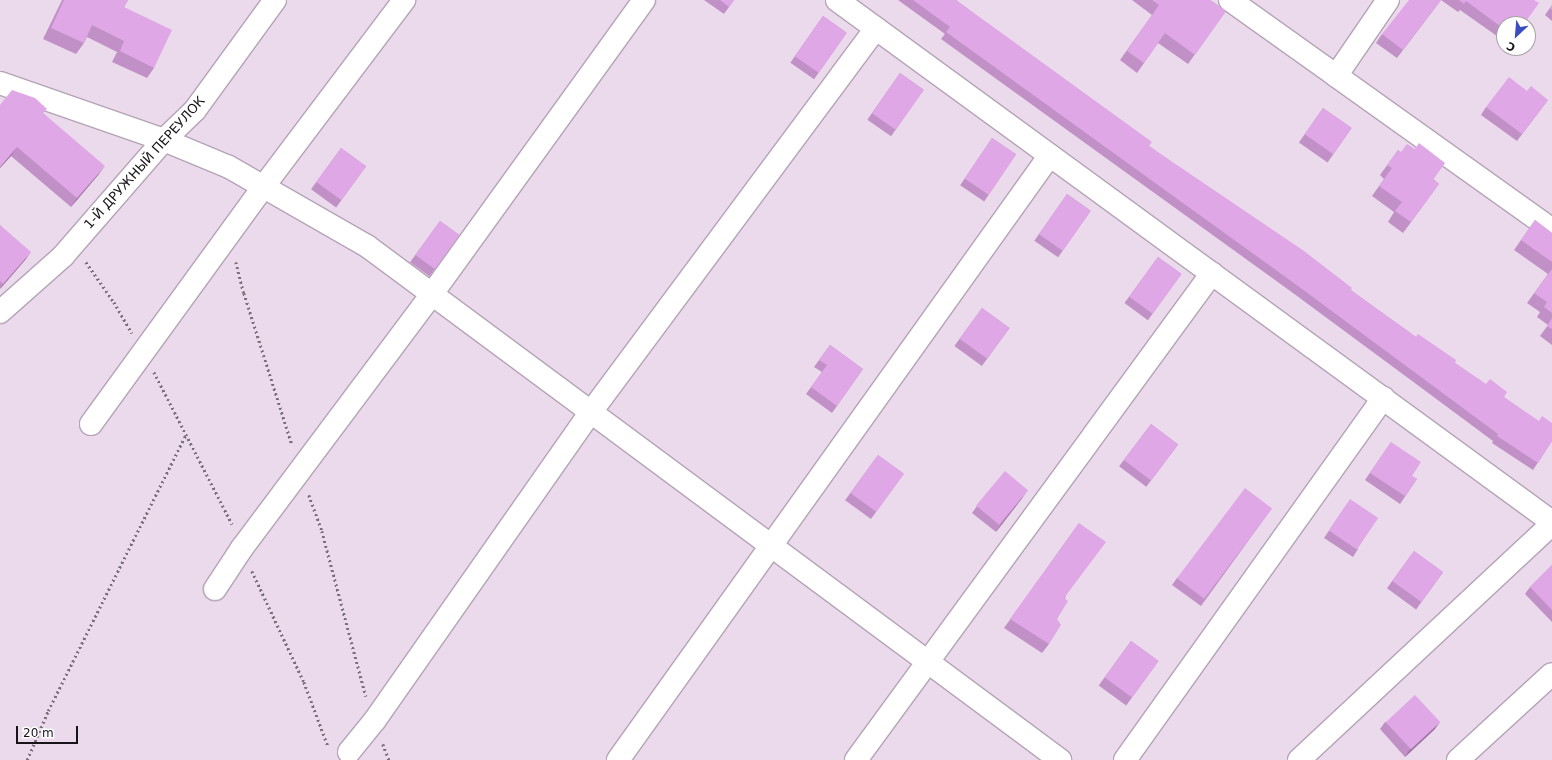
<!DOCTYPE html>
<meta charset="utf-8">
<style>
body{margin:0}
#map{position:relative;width:1552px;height:760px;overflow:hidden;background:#ebdaec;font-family:"DejaVu Sans",sans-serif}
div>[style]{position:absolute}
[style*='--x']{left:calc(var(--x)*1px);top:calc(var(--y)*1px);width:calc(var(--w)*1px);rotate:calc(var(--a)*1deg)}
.path>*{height:2.5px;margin-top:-1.25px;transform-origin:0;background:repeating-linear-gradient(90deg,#796f7a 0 2px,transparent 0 5px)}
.roads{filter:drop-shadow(1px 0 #b4a4b6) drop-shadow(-1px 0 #b4a4b6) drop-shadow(0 1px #b4a4b6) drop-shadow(0 -1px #b4a4b6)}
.minor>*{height:22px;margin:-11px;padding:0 11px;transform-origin:11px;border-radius:11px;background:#fff}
.wall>*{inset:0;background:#c190c6;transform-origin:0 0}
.shaded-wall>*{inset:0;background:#9d75a1}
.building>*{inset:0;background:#e0a7e6;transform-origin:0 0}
span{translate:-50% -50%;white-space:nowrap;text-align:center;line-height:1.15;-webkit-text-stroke:4px #fff;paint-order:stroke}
.street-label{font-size:13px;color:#19141a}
.north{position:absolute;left:1496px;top:16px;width:40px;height:40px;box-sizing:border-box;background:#fff;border:1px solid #a3a1a3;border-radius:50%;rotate:206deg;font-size:11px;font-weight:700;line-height:16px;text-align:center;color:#19141a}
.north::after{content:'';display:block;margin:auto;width:14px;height:18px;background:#3b4ec1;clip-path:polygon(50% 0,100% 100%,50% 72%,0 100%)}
.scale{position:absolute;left:16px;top:726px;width:62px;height:18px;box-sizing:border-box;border:2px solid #19141a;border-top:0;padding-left:5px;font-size:12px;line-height:14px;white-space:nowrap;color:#19141a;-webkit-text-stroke:3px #fff;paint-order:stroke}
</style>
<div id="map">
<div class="path">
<div style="--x:86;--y:262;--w:49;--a:55"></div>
<div style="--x:114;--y:302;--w:36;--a:60"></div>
<div style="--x:236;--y:262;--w:32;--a:76"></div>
<div style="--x:244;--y:293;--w:158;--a:72.4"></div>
<div style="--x:154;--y:372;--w:171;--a:62.8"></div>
<div style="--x:309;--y:495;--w:38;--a:70"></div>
<div style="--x:322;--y:531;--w:171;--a:75.1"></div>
<div style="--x:252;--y:571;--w:123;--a:64.9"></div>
<div style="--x:304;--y:682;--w:68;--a:69.4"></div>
<div style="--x:383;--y:744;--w:17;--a:69"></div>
<div style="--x:27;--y:760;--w:53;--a:-66.8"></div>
<div style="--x:48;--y:711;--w:309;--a:-63.5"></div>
</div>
<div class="roads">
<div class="minor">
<div style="--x:837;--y:0;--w:885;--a:36.13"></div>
<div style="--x:1230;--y:0;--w:396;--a:35.5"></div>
<div style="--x:1336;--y:76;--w:92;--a:-55.6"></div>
<div style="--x:0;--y:83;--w:174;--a:19.2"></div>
<div style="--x:164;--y:140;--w:70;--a:22.6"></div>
<div style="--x:229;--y:167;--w:159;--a:29.8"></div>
<div style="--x:367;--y:246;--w:863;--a:36.56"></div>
<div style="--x:0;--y:312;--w:84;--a:-41.6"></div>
<div style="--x:63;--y:256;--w:154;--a:-49"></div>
<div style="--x:164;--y:140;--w:43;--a:-44.1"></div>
<div style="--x:195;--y:110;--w:136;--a:-54"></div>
<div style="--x:91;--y:424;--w:294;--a:-54"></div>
<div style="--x:264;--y:186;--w:233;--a:-53"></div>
<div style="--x:215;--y:589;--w:49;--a:-56.6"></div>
<div style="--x:242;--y:548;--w:317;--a:-53.2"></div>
<div style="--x:432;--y:294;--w:362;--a:-54.2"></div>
<div style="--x:349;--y:752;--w:41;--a:-50.9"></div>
<div style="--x:375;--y:720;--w:376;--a:-55"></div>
<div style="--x:591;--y:412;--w:478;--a:-53.4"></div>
<div style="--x:618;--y:760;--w:743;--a:-54.47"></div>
<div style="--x:856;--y:760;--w:603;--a:-53.83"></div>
<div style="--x:1125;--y:760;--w:445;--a:-54.5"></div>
<div style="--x:1299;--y:760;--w:346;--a:-43"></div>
<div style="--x:1458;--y:760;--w:127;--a:-42.5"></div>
</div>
</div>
<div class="wall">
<div style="clip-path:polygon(62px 0,128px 0,124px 7px,154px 68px,147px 78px,112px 62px,117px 52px,87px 37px,84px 43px,76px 54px,43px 39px)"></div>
<div style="clip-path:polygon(704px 0,734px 0,724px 14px)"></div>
<div style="clip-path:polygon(898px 0,956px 0,1149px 146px,1416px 337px,1455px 363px,1504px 397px,1552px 441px,1533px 470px,1492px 443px,1493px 441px,1293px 293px,941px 39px,945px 34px)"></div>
<div style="clip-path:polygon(1132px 0,1210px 0,1226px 11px,1188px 64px,1158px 43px,1137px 73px,1120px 60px,1152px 15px)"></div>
<div style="clip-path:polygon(1441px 0,1397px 58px,1376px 43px,1382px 34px)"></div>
<div style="clip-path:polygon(1441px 0,1534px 0,1504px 24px,1504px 41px,1460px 10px,1458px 12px)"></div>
<div style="clip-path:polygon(1552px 5px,1552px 21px,1545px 15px)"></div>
<div style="left:823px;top:16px;width:29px;height:57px;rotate:35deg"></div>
<div style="left:900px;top:73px;width:29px;height:57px;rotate:35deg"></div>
<div style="clip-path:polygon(1527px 91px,1548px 100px,1517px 141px,1481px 115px,1486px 107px)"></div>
<div style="clip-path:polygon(0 105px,44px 114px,99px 174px,71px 207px,11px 156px,0 168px)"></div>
<div style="left:1323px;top:108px;width:35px;height:42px;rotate:35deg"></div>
<div style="left:992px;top:138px;width:29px;height:57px;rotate:34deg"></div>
<div style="left:341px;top:148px;width:31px;height:51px;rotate:36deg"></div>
<div style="clip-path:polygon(1398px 150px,1439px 184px,1403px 233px,1388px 222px,1394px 212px,1372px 196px,1384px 179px,1380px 175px)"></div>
<div style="left:1067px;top:194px;width:29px;height:57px;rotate:35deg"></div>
<div style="clip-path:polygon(1535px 220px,1552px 233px,1552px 345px,1540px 336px,1548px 325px,1537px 317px,1540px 312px,1527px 303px,1548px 274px,1514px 250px)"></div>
<div style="left:440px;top:221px;width:24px;height:51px;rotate:36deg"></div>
<div style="clip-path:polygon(0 225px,26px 259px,0 289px)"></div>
<div style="left:1158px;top:257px;width:29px;height:57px;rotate:36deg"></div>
<div style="left:982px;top:308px;width:34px;height:47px;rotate:36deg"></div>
<div style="clip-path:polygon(830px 345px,863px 369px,832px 413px,806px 394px,822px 372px,814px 367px)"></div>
<div style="left:1151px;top:424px;width:34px;height:53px;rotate:37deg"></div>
<div style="clip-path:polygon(1391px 442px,1412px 476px,1417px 479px,1400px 504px,1365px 480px)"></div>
<div style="left:878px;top:455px;width:32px;height:56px;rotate:36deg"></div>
<div style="clip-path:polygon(1023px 497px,996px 532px,972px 513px,977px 506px)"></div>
<div style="clip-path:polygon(1345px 507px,1358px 549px,1353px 557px,1324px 538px)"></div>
<div style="clip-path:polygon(1272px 508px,1201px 606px,1172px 585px,1177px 578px)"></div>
<div style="clip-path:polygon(1079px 523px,1065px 599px,1057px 619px,1049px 644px,1042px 653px,1004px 628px)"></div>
<div style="left:1414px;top:551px;width:36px;height:46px;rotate:36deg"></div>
<div style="clip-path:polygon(1552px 565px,1552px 622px,1525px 594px,1530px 587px)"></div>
<div style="left:1131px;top:641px;width:34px;height:55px;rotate:36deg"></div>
<div style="clip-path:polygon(1385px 722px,1435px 729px,1405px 757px,1380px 729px)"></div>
</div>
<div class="shaded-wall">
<div style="clip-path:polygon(17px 147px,11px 156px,0 168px,0 167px)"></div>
<div style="clip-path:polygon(105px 166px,99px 174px,71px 207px,77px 198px)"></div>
<div style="clip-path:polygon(31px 252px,26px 259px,0 289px,3px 284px)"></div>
<div style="clip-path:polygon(1028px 490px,1023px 497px,996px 532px,1001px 524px)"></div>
<div style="clip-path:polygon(1440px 722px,1435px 729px,1405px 757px,1410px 749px)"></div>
</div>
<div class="building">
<div style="clip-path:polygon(64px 0,128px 0,124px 7px,172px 30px,154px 68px,120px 51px,124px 41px,92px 25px,84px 43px,51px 28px)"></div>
<div style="clip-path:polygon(720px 0,734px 0,729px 7px)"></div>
<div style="clip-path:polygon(913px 0,956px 0,1152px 142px,1149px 146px,1304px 251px,1352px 288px,1351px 290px,1416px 337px,1418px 334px,1456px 360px,1455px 363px,1486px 384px,1490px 379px,1507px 392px,1504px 397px,1539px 421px,1542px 416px,1552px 423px,1552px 441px,1538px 463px,1497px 436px,1498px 434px,1298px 286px,946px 32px,950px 27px)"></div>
<div style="clip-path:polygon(1152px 0,1210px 0,1226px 11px,1195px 55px,1165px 33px,1144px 63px,1127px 51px,1159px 5px)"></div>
<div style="clip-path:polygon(1409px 0,1441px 0,1403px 50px,1382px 34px)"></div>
<div style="clip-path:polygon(1459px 0,1534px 0,1539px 3px,1524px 24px,1504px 24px,1504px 29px,1466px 1px,1464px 4px)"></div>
<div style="clip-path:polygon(1552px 5px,1552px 10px,1550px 8px)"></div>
<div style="left:823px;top:16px;width:29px;height:49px;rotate:35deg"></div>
<div style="left:900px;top:73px;width:29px;height:49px;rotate:35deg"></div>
<div style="clip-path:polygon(1509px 77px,1527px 91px,1531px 86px,1548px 100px,1522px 134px,1486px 107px)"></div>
<div style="clip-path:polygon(12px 90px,35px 98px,47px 109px,43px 113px,105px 166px,77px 198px,17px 147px,0 167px,0 105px)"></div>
<div style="left:1323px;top:108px;width:35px;height:32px;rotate:35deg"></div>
<div style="left:992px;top:138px;width:29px;height:49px;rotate:34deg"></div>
<div style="clip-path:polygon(1419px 143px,1445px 163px,1433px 180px,1439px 184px,1411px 222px,1395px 211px,1402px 202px,1379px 186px,1392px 168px,1387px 165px,1398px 150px,1401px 152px,1407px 144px,1415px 149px)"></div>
<div style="left:341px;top:148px;width:31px;height:42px;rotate:36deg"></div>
<div style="left:1067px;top:194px;width:29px;height:49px;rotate:35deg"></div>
<div style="clip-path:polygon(1535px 220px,1552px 233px,1552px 262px,1521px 240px)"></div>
<div style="left:440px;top:221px;width:24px;height:42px;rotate:36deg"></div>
<div style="clip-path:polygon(0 225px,31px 252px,3px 284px,0 281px)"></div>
<div style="left:1158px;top:257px;width:29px;height:49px;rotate:36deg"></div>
<div style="clip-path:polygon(1552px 269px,1552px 313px,1544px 307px,1547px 302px,1534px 293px)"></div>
<div style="left:982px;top:308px;width:34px;height:38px;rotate:36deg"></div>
<div style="clip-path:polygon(1552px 318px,1552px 329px,1547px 326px)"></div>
<div style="clip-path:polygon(830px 345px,863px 369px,837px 406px,811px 387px,827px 365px,819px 360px)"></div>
<div style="left:1151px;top:424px;width:34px;height:45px;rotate:37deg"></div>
<div style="clip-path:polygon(1391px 442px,1421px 462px,1412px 476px,1417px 479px,1405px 496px,1370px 473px)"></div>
<div style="left:878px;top:455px;width:32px;height:47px;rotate:36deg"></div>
<div style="left:1005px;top:471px;width:30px;height:45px;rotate:40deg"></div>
<div style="left:1245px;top:488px;width:34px;height:113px;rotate:37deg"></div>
<div style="left:1350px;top:499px;width:34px;height:38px;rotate:34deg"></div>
<div style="clip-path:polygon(1079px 523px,1106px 542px,1064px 598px,1068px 601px,1057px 619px,1061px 625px,1049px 644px,1010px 619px)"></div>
<div style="left:1414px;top:551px;width:36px;height:37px;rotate:36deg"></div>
<div style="clip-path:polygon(1552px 565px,1552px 610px,1530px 587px)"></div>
<div style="left:1131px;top:641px;width:34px;height:45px;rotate:36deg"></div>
<div style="left:1415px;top:695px;width:37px;height:40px;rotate:47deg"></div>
</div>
<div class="street-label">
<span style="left:145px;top:163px;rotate:-48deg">1-Й ДРУЖНЫЙ ПЕРЕУЛОК</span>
</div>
<div class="north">С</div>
<div class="scale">20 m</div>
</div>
